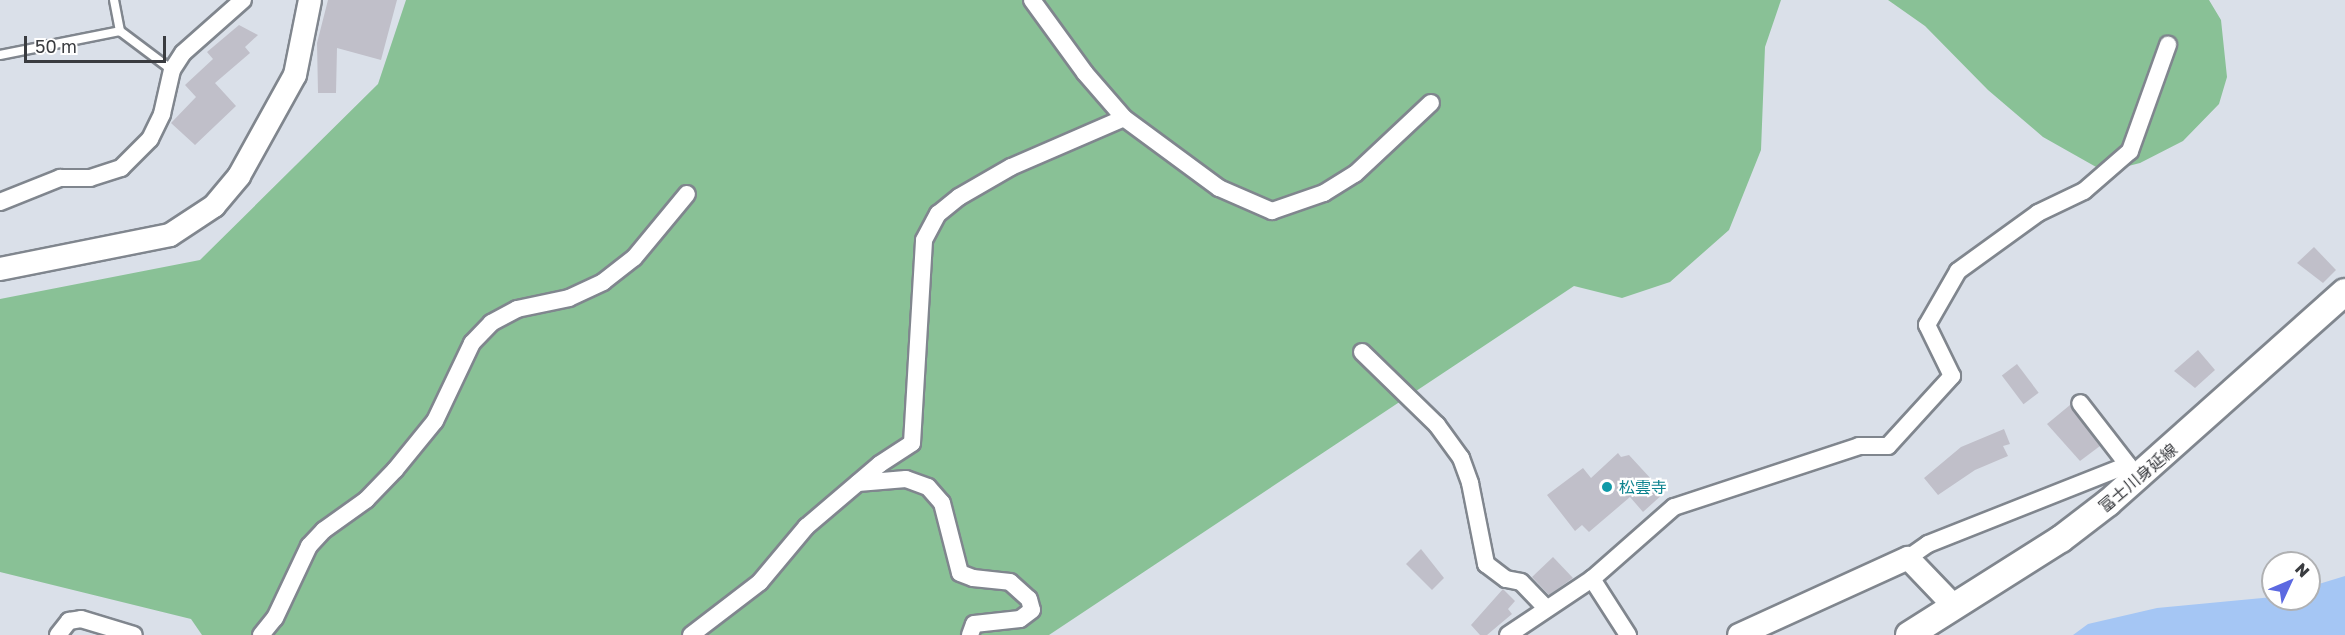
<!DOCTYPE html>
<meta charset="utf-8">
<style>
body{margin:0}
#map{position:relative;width:2345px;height:635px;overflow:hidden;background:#dae0e9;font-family:"Golos Text","Noto Sans JP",sans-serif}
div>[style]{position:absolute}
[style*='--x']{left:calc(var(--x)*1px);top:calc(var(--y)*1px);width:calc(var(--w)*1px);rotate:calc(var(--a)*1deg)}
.green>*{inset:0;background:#89c196}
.water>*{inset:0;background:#a5c6f4}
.building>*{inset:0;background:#c0bfc9;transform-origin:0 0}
.roads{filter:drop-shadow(2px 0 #80868e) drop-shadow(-2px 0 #80868e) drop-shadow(0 2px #80868e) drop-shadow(0 -2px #80868e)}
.lane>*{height:8px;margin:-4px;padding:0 4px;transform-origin:4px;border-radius:4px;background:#fff}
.street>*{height:16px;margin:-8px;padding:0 8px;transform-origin:8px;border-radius:8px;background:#fff}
.secondary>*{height:22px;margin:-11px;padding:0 11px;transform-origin:11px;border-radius:11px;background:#fff}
.primary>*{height:26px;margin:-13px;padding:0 13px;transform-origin:13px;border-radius:13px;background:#fff}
.dots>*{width:16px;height:16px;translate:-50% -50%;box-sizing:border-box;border:3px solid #fff;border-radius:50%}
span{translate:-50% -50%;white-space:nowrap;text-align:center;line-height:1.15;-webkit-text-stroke:4.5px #fff;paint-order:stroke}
.street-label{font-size:16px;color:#3a3c40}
.culture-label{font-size:16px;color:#0d838f}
.left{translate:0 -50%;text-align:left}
.north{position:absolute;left:2261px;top:551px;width:60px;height:60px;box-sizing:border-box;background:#fff;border:2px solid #b0b1b3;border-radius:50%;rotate:46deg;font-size:16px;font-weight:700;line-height:24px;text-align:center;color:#3a3c40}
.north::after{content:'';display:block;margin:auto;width:21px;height:27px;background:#5c69e1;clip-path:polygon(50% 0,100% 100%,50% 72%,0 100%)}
.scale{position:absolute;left:24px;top:36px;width:142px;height:27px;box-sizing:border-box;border:3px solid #3a3c40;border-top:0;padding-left:8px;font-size:18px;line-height:21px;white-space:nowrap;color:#3a3c40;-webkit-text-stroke:4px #fff;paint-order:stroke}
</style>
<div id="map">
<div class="green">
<div style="clip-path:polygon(406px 0,1781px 0,1765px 47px,1761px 150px,1729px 230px,1670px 282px,1622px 298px,1574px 286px,1049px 635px,202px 635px,191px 619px,0 572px,0 299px,200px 260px,378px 84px)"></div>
<div style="clip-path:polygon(1888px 0,2209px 0,2221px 20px,2227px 77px,2219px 104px,2183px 141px,2140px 163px,2105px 172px,2043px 137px,1988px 90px,1925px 26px)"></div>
</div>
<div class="water">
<div style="clip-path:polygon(2345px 576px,2345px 635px,2073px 635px,2088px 624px,2157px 608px,2273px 597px,2309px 599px,2309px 587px)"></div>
</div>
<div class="building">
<div style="clip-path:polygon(328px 0,397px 0,381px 60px,337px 48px,336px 93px,318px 93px,317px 43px)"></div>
<div style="clip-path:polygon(239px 25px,258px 35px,245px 47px,250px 53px,215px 83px,236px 106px,195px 145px,171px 123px,196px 97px,185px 85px,213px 59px,207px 52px)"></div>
<div style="clip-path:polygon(2314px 247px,2336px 270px,2323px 283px,2297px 263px)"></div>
<div style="clip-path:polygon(2198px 350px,2215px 370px,2195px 388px,2174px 371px)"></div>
<div style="left:2017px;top:364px;width:36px;height:19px;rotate:53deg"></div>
<div style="clip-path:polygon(2070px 405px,2100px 446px,2080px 461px,2047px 424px)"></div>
<div style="clip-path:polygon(2004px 429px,2010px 444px,2003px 446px,2008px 456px,1975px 470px,1938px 495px,1924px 478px,1961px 447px)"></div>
<div style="clip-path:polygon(1618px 453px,1621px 457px,1629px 455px,1664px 493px,1643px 512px,1630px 497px,1589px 532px,1582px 525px,1575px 531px,1547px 495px,1583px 468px,1591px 478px)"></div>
<div style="clip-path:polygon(1421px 549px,1444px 578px,1432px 590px,1406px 564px)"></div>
<div style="clip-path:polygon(1553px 557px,1573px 578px,1549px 595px,1532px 577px)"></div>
<div style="clip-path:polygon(1503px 589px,1515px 601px,1508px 609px,1512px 614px,1487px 635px,1480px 635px,1471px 625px)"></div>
</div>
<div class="roads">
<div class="lane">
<div style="--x:114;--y:0;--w:32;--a:79"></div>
<div style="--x:0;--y:55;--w:122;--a:-11.3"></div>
<div style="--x:120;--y:31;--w:65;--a:36.9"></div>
</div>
<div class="street">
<div style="--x:1032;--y:0;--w:90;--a:54"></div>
<div style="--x:1085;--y:73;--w:60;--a:49.1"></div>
<div style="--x:1124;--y:118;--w:118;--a:36.4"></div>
<div style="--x:1219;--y:188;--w:58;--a:23.5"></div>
<div style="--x:1272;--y:211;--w:55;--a:-19.1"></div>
<div style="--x:1324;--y:193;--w:36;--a:-32"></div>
<div style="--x:1355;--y:174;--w:104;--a:-43.1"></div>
<div style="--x:0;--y:202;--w:65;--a:-21.8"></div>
<div style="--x:60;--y:178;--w:30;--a:0"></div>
<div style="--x:90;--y:178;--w:33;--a:-18"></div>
<div style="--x:121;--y:168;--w:41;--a:-45"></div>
<div style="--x:150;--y:139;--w:28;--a:-64"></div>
<div style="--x:162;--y:114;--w:45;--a:-77.2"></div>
<div style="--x:172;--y:70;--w:20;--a:-57"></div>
<div style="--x:183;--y:53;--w:80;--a:-41.5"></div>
<div style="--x:1362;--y:352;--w:105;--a:44.2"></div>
<div style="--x:1437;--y:425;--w:41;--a:54"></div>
<div style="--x:1461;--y:458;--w:27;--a:70"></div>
<div style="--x:1470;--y:483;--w:83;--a:78.8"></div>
<div style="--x:1486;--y:564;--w:25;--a:37"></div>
<div style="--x:1506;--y:579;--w:15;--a:11"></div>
<div style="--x:1521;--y:582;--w:37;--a:46"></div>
<div style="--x:858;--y:483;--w:48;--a:-4.8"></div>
<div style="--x:906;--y:479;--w:23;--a:20"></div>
<div style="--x:928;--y:487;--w:21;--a:49"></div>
<div style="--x:942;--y:503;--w:72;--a:75.6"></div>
<div style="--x:960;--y:573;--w:14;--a:21"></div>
<div style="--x:973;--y:578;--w:37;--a:6"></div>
<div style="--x:1010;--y:582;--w:25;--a:42"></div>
<div style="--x:1029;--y:599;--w:11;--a:75"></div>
<div style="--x:1032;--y:610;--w:15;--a:143"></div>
<div style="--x:1020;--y:619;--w:46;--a:173.8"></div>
<div style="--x:974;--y:624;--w:12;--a:110"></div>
<div style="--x:1908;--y:558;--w:24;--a:-35"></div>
<div style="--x:1928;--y:544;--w:215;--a:-21.6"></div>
<div style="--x:2128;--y:465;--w:78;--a:-127.7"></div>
<div style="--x:58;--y:635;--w:18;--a:-52"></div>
<div style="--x:69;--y:621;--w:12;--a:-9"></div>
<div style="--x:81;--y:619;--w:55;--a:16.8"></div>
<div style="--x:261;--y:635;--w:22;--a:-51"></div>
<div style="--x:275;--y:618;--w:80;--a:-64.7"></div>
<div style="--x:309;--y:546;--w:22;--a:-47"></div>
<div style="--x:324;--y:530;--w:52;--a:-35.5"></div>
<div style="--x:366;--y:500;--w:42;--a:-46"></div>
<div style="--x:395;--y:470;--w:63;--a:-50.8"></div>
<div style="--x:435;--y:421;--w:86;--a:-64.6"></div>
<div style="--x:472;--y:343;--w:28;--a:-46"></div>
<div style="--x:491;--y:323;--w:30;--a:-28"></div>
<div style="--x:517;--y:309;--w:53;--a:-11.9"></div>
<div style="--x:569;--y:298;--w:38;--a:-25"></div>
<div style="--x:603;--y:282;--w:39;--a:-38"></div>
<div style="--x:634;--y:258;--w:83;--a:-50.4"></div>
<div style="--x:691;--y:635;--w:87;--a:-37.5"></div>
<div style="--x:760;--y:582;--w:72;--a:-50.1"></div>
<div style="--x:806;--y:527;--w:97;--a:-40.4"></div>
<div style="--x:880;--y:464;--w:38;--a:-33"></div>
<div style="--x:912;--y:443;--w:203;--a:-86.6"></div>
<div style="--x:924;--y:240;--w:30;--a:-62"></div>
<div style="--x:938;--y:214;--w:27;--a:-39"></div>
<div style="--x:959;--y:197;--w:60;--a:-30"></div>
<div style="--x:1011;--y:167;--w:123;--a:-23.4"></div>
<div style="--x:1508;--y:635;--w:101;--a:-33.7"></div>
<div style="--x:1628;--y:635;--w:67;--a:-122.7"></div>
<div style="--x:1592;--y:579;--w:109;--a:-41.3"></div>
<div style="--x:1674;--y:507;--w:195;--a:-18.2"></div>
<div style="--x:1859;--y:446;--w:29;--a:0"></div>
<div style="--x:1888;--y:446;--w:95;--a:-47.6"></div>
<div style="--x:1952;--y:376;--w:57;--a:-116.1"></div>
<div style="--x:1927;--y:325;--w:62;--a:-60.1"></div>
<div style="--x:1958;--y:271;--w:99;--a:-35.9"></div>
<div style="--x:2038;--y:213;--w:51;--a:-25.6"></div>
<div style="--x:2084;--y:191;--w:61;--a:-41"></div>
<div style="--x:2130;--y:151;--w:113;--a:-70.3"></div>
</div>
<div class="secondary">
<div style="--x:0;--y:269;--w:173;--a:-11.3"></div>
<div style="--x:170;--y:235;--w:53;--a:-33.4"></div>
<div style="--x:214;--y:206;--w:39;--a:-50"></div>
<div style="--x:239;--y:176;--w:115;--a:-61"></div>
<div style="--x:295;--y:75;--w:76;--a:-78.7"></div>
<div style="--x:1739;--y:635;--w:186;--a:-24.5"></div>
<div style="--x:1908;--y:558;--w:68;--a:46.2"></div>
</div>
<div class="primary">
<div style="--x:1909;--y:635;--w:180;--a:-32.3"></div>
<div style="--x:2061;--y:539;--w:59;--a:-37.5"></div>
<div style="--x:2108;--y:503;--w:317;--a:-41.7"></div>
</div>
</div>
<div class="dots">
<div style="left:1607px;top:487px;background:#0f9aa8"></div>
</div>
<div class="street-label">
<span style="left:2138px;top:478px;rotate:-40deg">富士川身延線</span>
</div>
<div class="culture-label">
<span class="left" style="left:1619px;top:487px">松雲寺</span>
</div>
<div class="north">N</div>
<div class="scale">50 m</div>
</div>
